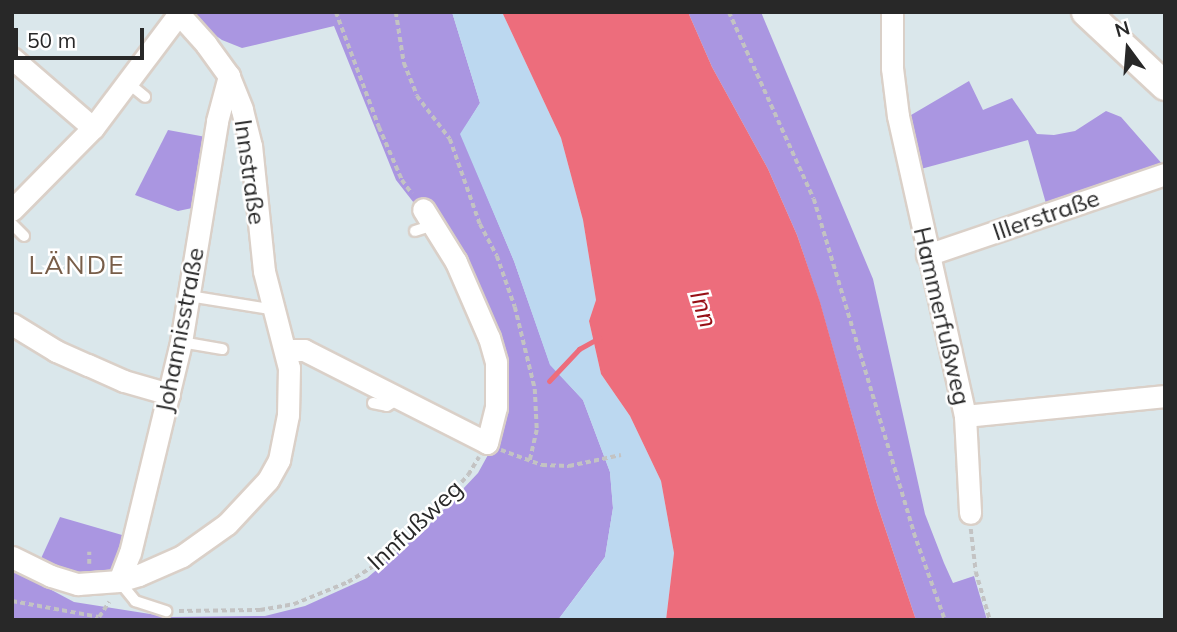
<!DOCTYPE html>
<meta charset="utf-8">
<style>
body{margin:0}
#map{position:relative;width:1177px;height:632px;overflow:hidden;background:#dae7eb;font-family:Mulish,sans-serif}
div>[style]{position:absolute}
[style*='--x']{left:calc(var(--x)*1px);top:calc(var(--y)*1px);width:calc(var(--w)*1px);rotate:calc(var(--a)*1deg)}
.green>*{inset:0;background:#aa96e1}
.sand>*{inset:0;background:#bcd8f0}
.water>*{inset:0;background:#ed6d7c}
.stream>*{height:5px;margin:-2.5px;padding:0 2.5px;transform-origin:2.5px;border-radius:2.5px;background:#ed6d7c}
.path>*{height:3.5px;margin-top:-1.75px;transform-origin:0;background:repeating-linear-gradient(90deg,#c3c3c3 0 5px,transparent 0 8.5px)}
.roads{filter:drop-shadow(2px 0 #dad0c8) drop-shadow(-2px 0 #dad0c8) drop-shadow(0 2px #dad0c8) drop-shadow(0 -2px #dad0c8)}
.lane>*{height:10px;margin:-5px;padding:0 5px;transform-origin:5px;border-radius:5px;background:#fff}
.street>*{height:21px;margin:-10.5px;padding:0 10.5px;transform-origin:10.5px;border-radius:10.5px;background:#fff}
.secondary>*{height:28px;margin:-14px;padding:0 14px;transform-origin:14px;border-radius:14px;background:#fff}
span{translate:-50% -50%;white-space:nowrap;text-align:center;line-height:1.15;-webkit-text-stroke:5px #fff;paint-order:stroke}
.street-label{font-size:24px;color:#282828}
.neighbourhood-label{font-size:26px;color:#785e49;letter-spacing:2px}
.water-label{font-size:26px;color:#960e14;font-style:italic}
.frame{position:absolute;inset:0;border:14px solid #282828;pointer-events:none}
.north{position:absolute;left:1093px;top:14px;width:70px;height:70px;-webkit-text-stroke:5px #fff;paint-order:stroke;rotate:344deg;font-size:19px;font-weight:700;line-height:28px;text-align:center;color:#282828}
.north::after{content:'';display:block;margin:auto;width:24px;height:32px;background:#282828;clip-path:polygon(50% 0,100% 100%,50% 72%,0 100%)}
.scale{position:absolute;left:14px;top:28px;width:130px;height:32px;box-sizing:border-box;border:4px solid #282828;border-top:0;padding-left:9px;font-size:21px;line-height:24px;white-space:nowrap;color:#282828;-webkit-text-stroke:5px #fff;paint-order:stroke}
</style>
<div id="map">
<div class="green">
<div style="clip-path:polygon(452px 12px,480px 103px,461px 134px,514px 261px,550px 364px,583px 400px,610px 472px,613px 508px,605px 557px,558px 620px,12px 620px,12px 569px,74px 602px,169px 617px,265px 616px,305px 606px,367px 578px,428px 526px,478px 473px,494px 444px,503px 391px,464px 267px,396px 180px,334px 26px,242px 48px,222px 40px,198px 23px,193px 13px)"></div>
<div style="clip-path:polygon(688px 12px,761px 12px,873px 279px,925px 514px,944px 563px,953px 583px,974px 576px,987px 620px,916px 620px,877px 504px,820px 303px,797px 235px,768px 169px,712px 67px)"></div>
<div style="clip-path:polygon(969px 81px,983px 110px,1012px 98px,1037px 134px,1054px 135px,1075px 131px,1106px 111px,1121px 117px,1164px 166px,1047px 207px,1028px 140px,917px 170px,906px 118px)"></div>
<div style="clip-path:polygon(168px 130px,206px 137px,197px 207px,178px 211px,135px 195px)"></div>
<div style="clip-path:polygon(60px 517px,129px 537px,113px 571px,85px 576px,38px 565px)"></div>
</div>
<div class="sand">
<div style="clip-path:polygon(452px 12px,502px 12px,561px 138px,583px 220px,596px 300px,589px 321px,601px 374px,630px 416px,661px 481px,674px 553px,666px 620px,558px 620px,605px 557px,613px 508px,610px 472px,583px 400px,550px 365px,514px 261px,460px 134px,480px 103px)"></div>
</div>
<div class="water">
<div style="clip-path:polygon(502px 12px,688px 12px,712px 67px,768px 169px,797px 235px,820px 302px,877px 504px,916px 620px,666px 620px,674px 553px,661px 481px,630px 416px,601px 374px,589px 321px,596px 300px,583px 220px,561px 138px)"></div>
</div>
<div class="stream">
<div style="--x:549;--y:381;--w:44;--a:-46.8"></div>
<div style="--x:579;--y:349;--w:23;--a:-29"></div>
</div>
<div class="path">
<div style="--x:336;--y:12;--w:123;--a:69.5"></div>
<div style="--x:379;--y:127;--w:58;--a:66.5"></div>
<div style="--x:402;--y:180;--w:17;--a:54"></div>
<div style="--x:396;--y:12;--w:52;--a:81.1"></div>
<div style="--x:404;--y:63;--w:35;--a:68"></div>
<div style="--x:417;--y:96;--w:54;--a:52.5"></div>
<div style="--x:450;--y:139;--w:90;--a:70.6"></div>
<div style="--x:480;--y:224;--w:36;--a:62"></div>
<div style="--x:497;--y:256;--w:54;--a:70.6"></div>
<div style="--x:515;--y:307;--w:84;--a:76.3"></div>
<div style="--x:535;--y:389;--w:41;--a:87.2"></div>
<div style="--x:537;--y:430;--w:32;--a:103"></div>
<div style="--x:729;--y:12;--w:205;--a:65.6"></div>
<div style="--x:814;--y:199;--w:349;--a:73.3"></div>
<div style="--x:914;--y:533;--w:92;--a:70.4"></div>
<div style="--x:501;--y:450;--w:44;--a:20.1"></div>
<div style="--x:542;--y:465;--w:27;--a:2"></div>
<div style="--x:569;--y:466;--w:53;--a:-11.9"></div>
<div style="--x:971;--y:529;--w:43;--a:83.4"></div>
<div style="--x:976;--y:572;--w:50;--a:73.7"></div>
<div style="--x:89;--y:564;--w:12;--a:-90"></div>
<div style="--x:12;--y:601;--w:88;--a:10.4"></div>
<div style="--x:99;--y:617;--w:18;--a:-56"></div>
<div style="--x:179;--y:611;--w:81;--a:-0.7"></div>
<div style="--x:260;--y:610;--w:35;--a:-10"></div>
<div style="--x:294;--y:604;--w:58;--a:-22.2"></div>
<div style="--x:348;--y:582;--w:38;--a:-32"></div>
<div style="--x:380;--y:562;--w:63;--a:-41.8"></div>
<div style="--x:427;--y:520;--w:61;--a:-47.7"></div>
<div style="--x:468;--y:475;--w:21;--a:-59"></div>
</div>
<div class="roads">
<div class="lane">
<div style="--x:128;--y:83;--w:22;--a:39"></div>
<div style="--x:12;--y:224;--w:17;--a:45"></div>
<div style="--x:415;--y:231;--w:20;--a:-18"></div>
<div style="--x:189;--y:296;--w:87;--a:9.2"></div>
<div style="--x:181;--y:342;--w:42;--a:9.7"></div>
<div style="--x:373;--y:403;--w:14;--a:12"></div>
<div style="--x:387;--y:406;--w:13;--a:-32"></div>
<div style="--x:119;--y:581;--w:26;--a:51"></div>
<div style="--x:135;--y:601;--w:33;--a:18"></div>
</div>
<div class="street">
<div style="--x:892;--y:12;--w:56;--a:90"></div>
<div style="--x:892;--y:68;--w:48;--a:82.9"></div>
<div style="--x:898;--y:116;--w:307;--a:77.4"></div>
<div style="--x:965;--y:416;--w:97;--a:87"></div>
<div style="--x:12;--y:58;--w:107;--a:40.8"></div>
<div style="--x:12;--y:210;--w:115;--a:-45.4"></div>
<div style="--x:93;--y:128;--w:145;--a:-53.1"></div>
<div style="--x:927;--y:255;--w:251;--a:-18.8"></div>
<div style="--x:12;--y:324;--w:52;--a:31.5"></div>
<div style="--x:56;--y:351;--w:35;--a:24"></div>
<div style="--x:88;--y:365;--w:39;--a:24"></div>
<div style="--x:124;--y:381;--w:47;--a:16.1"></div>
<div style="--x:286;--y:350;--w:18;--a:0"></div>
<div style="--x:304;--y:350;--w:205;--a:26.9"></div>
<div style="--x:487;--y:443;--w:37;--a:-76"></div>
<div style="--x:496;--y:407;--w:45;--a:-90"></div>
<div style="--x:496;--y:362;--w:25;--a:-106"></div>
<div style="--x:489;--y:338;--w:83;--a:-113.5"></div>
<div style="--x:456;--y:262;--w:62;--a:-121.9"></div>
<div style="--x:965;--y:416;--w:201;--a:-5.7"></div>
<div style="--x:12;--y:557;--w:43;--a:26"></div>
<div style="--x:51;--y:576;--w:28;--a:17"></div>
<div style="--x:78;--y:584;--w:41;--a:-4.2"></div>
<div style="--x:119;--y:581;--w:21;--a:-17"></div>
<div style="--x:139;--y:575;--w:47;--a:-23.8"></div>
<div style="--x:182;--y:556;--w:55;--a:-35.4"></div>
<div style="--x:227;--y:524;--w:60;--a:-47"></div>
<div style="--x:268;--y:480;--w:23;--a:-61"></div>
<div style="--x:279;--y:460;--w:46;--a:-78.7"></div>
<div style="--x:288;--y:415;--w:47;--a:-88.8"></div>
<div style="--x:289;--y:368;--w:100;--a:-104.5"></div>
<div style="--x:264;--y:271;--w:126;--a:-95.9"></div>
<div style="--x:251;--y:146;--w:38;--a:-104"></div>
<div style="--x:242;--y:109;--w:35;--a:-112"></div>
<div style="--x:229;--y:76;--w:39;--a:-126"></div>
<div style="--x:206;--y:44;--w:40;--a:-132"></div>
<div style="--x:119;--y:581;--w:30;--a:-69"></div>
<div style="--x:130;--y:553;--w:217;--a:-76.4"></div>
<div style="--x:181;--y:342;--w:224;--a:-80.7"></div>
<div style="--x:217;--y:121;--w:47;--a:-75.1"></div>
</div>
<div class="secondary">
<div style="--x:1086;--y:12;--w:108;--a:43.1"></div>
</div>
</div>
<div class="street-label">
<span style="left:250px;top:172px;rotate:82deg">Innstraße</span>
<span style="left:1046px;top:215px;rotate:-19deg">Illerstraße</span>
<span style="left:942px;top:316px;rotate:77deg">Hammerfußweg</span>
<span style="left:180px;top:330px;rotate:-79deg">Johannisstraße</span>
<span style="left:415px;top:525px;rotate:-43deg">Innfußweg</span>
</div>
<div class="neighbourhood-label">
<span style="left:77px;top:265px">LÄNDE</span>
</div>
<div class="water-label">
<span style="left:704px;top:309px;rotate:72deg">Inn</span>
</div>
<div class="frame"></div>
<div class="north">N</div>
<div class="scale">50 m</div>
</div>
